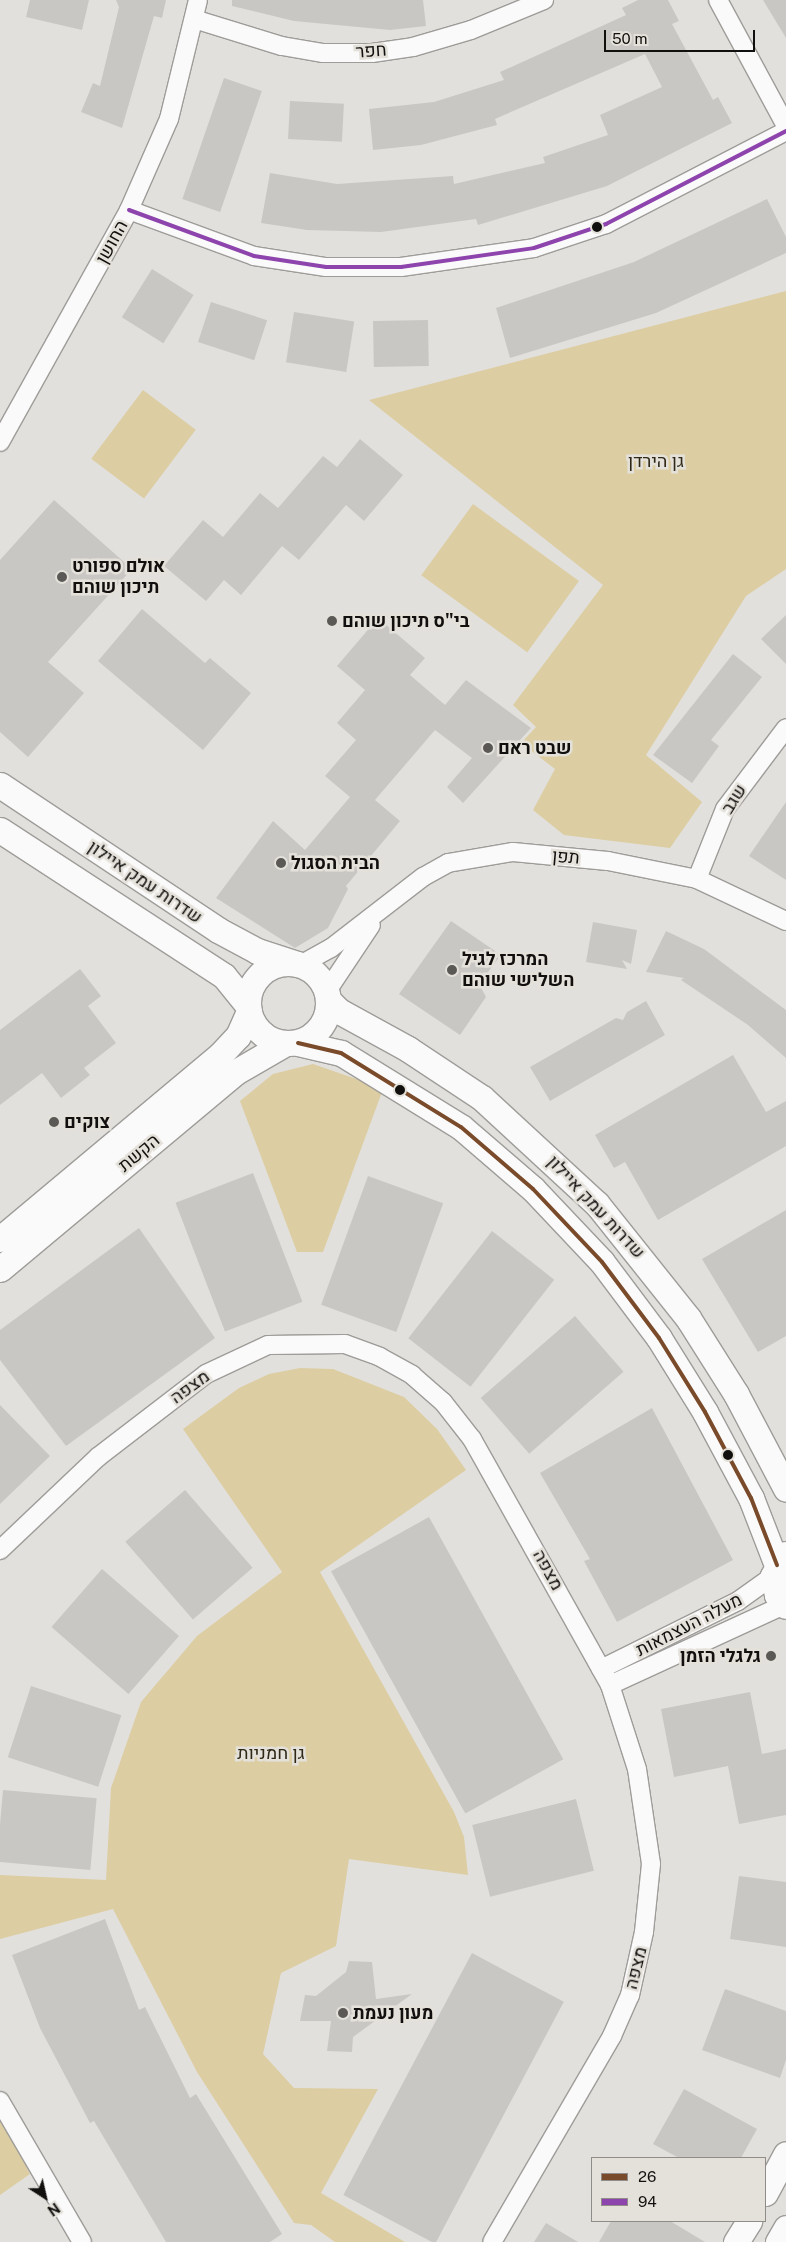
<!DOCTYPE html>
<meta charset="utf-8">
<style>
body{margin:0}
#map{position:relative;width:786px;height:2242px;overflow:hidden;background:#e2e0dc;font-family:"Public Sans",Heebo,sans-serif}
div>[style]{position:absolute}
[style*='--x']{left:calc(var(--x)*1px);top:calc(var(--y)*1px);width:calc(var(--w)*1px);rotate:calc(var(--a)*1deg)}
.green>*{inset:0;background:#dccda2;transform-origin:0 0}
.building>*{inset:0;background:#c9c7c4;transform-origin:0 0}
.roads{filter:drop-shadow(1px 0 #9e9c99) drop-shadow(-1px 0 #9e9c99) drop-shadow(0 1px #9e9c99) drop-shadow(0 -1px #9e9c99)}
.street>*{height:18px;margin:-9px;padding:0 9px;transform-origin:9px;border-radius:9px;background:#fbfafa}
.secondary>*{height:25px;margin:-12.5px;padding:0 12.5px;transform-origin:12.5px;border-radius:12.5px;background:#fbfafa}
.secondary>.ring{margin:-12.5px;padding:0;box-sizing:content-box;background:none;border:25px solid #fbfafa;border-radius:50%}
.bus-1>*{height:4px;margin:-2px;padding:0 2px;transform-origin:2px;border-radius:2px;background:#7a4b2a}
.bus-2>*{height:4px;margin:-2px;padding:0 2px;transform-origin:2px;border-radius:2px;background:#8e44ad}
.dots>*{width:14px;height:14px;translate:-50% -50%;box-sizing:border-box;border:2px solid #e4e1da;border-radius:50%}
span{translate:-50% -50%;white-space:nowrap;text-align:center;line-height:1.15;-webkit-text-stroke:5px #e4e1da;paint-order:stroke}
.street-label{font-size:18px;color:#11100e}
.park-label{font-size:18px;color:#2f2817}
.poi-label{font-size:18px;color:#11100e;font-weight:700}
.left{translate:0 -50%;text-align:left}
.right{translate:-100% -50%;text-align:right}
.legend{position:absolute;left:591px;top:2157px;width:175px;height:65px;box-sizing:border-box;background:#e4e1da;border:1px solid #908d88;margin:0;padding:6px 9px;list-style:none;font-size:15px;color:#11100e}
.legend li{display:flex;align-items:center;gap:10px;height:25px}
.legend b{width:25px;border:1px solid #908d88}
.north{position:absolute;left:20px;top:2172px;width:50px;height:50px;-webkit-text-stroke:4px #e4e1da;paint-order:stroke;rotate:145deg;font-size:14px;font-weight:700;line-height:20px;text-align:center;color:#11100e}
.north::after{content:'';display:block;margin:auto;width:18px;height:22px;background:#11100e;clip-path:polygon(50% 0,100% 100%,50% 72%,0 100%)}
.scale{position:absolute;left:604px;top:30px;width:151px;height:22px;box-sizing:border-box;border:2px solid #11100e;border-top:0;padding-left:6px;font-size:15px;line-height:18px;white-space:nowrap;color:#11100e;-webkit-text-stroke:4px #e4e1da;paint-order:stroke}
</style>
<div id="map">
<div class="green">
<div style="clip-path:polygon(786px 291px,786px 569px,746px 596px,646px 755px,702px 802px,670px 848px,564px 835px,533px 810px,555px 769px,521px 743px,536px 727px,513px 705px,603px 585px,369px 400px)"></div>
<div style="left:143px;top:390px;width:66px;height:86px;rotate:37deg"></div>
<div style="left:473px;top:504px;width:131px;height:88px;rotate:36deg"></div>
<div style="clip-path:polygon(313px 1064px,368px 1083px,382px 1092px,323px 1252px,297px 1252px,240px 1101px,273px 1074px)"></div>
<div style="clip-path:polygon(300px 1368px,333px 1369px,404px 1397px,437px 1429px,466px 1470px,320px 1572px,454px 1812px,464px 1837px,468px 1875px,349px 1859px,336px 1946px,281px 1973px,263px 2054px,294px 2088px,378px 2089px,321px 2193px,405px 2242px,335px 2242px,311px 2225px,294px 2223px,197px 2072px,113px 1909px,0 1939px,0 1875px,106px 1880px,111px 1788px,141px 1702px,197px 1636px,282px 1572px,183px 1429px,239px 1388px,269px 1374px)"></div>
<div style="clip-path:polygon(0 2115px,30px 2174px,0 2195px)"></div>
</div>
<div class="building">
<div style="clip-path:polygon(30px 0,89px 0,82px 30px,26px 17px)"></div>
<div style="clip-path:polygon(116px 0,166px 0,162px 18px,154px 16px,122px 128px,81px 112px,93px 83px,100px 86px,119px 7px)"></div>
<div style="clip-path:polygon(232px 0,423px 0,426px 26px,390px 30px,294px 21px,232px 6px)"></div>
<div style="clip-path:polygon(638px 0,668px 0,679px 21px,672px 24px,713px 100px,718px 97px,732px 123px,607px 186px,478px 225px,476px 219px,381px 232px,307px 230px,261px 223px,270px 173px,337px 184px,453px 176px,454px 184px,545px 163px,543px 157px,608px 135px,600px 115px,662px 87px,645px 54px,495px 119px,497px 125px,421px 145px,373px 150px,369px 109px,434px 102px,504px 80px,500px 72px,626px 15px,622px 8px)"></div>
<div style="clip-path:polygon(763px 0,786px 0,786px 38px)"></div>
<div style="left:224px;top:78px;width:40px;height:128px;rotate:19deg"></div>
<div style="left:290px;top:101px;width:54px;height:38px;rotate:3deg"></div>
<div style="clip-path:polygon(767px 199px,786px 237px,786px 253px,656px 313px,510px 358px,496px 308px,634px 262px)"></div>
<div style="left:152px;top:269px;width:49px;height:57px;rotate:32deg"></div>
<div style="left:211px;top:302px;width:59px;height:42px;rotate:18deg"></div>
<div style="left:294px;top:312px;width:61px;height:51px;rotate:9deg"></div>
<div style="left:428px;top:320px;width:46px;height:55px;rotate:89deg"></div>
<div style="clip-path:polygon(360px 439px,403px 475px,364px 521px,346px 505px,299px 560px,282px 546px,241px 595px,224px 580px,206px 601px,164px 566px,203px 520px,223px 537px,260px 493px,278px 508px,323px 456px,337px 467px)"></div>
<div style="clip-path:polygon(54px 500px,132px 569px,48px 662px,84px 693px,28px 757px,0 732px,0 560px)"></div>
<div style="clip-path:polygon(142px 609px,205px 663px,210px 658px,251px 693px,203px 750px,98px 661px)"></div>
<div style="clip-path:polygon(786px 615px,786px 664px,761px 639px)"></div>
<div style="clip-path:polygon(378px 618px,425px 658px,410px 675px,445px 705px,466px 680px,531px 728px,463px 803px,447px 787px,472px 758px,435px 730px,375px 800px,400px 821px,346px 886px,348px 889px,328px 928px,295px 948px,216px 898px,273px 821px,305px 850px,350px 797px,325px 776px,356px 740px,337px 723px,365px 690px,337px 666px)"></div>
<div style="clip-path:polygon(733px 654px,762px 677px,711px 740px,719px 746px,692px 783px,653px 755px)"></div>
<div style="clip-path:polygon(786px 802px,786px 880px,749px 856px)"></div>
<div style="clip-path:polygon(451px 921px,501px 955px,479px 984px,486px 997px,460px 1035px,399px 994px)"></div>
<div style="clip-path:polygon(593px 922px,637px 930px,631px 964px,622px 960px,627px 969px,586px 962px)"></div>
<div style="clip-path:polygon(666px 931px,704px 949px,786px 1010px,786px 1058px,748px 1025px,681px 980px,684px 978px,646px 972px)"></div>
<div style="clip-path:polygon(80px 969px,101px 996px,88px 1006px,116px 1043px,84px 1068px,90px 1075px,61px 1098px,42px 1073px,0 1105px,0 1030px)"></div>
<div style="clip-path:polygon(646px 1001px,665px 1035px,550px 1101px,530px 1067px,616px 1018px,623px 1020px,627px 1012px)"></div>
<div style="clip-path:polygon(733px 1055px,766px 1112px,786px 1101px,786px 1146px,658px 1220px,625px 1162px,614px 1168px,595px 1135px)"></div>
<div style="left:253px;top:1173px;width:138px;height:83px;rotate:69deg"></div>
<div style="left:368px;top:1176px;width:80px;height:137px;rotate:20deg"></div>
<div style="clip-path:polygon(786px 1210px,786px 1336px,758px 1352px,702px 1259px)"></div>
<div style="clip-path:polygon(139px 1228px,215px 1338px,66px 1446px,0 1360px,0 1330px)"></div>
<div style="left:492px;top:1231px;width:79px;height:136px;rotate:38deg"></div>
<div style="left:575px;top:1316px;width:74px;height:125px;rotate:49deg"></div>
<div style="clip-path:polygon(0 1405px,50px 1456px,0 1504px)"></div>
<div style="clip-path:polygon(652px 1408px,733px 1560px,617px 1622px,584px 1561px,590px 1559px,540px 1473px)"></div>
<div style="left:185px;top:1490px;width:103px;height:79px;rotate:49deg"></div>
<div style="left:429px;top:1517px;width:277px;height:112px;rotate:61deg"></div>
<div style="left:102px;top:1569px;width:102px;height:77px;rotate:41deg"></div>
<div style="left:31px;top:1686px;width:95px;height:75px;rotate:18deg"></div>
<div style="clip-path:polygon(750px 1692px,762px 1754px,786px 1749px,786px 1815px,739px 1824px,728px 1766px,674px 1777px,661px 1709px)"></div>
<div style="left:3px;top:1790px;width:94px;height:72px;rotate:5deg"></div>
<div style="left:576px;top:1799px;width:74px;height:107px;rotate:76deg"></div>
<div style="clip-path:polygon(739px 1876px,786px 1882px,786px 1947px,730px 1939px)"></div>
<div style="clip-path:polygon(105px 1919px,139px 2010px,145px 2007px,190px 2098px,196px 2094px,282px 2234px,270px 2242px,166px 2242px,94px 2121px,90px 2123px,40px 2028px,12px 1955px)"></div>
<div style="left:472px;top:1953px;width:104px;height:274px;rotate:28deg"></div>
<div style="clip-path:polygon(349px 1961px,372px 1962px,376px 1999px,412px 1994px,353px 2037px,352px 2052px,327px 2051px,331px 2021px,300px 2021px,305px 1995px,316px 1996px,346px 1972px)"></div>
<div style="clip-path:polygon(725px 1989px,786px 2011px,786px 2060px,780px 2078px,702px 2050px)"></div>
<div style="clip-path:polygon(684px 2089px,757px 2129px,741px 2158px,679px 2158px,653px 2144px)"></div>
<div style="clip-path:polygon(611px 2221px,670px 2221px,705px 2242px,599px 2242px)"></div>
<div style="clip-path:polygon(546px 2223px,578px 2242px,534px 2242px)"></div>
</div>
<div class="roads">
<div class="street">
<div style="--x:718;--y:0;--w:143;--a:61.6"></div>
<div style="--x:194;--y:19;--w:92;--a:17.1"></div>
<div style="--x:282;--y:46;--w:42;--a:9.7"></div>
<div style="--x:323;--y:53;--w:49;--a:0"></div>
<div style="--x:372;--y:53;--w:41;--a:-8.3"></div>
<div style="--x:413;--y:47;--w:60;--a:-16.3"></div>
<div style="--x:471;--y:30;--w:79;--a:-22.3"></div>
<div style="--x:129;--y:210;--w:133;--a:20.2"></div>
<div style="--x:254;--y:256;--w:73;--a:8.7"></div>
<div style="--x:326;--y:267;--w:75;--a:0"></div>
<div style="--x:401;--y:267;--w:134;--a:-8.1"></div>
<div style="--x:534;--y:248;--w:76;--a:-18.4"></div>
<div style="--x:606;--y:224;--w:203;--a:-27.3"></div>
<div style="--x:0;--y:442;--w:265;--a:-60.9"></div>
<div style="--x:129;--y:210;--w:99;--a:-66.3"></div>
<div style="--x:169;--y:119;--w:122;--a:-76.3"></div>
<div style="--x:697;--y:879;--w:75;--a:-68.2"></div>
<div style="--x:725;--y:809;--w:101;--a:-53"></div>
<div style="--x:300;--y:965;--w:35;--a:-29"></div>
<div style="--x:331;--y:948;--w:116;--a:-37.7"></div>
<div style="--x:423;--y:877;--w:29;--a:-29"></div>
<div style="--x:448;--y:863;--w:66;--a:-9.6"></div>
<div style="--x:513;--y:852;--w:95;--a:5.4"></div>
<div style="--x:608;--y:861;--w:91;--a:11.4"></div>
<div style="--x:697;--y:879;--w:98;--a:25.3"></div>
<div style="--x:327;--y:991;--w:79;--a:-56.3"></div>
<div style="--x:0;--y:1550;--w:135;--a:-43.5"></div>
<div style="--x:98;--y:1457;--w:136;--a:-37.5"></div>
<div style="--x:206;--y:1374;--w:68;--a:-25.1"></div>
<div style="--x:268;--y:1345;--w:77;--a:-0.7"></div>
<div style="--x:345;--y:1344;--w:37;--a:20"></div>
<div style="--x:380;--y:1357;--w:37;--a:29"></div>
<div style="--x:412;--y:1375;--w:41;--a:41.1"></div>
<div style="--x:443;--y:1402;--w:47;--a:51.9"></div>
<div style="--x:472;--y:1439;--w:282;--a:60.7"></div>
<div style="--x:610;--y:1685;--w:88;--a:72.2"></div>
<div style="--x:637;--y:1769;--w:96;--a:81.6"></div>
<div style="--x:651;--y:1864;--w:68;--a:95.9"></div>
<div style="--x:644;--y:1932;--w:65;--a:102.5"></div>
<div style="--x:630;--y:1995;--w:45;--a:113.7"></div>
<div style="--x:612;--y:2036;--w:238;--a:120.2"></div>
<div style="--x:601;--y:1669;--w:153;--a:-26.4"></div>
<div style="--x:738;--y:1601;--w:43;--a:-35.5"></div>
<div style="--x:610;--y:1685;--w:192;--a:-24.7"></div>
<div style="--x:0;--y:2101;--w:163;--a:59.8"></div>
</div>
<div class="secondary">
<div style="--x:0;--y:785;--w:262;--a:33.6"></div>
<div style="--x:218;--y:930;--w:44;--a:28.3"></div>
<div style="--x:257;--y:951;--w:42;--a:18"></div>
<div style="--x:0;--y:830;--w:267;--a:33.1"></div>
<div style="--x:224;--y:976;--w:36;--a:51"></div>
<div class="ring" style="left:248px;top:963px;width:55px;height:55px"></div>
<div style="--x:328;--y:1000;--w:16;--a:45"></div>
<div style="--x:339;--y:1011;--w:79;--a:28.8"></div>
<div style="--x:408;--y:1049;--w:89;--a:33.5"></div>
<div style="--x:482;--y:1098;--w:156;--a:42.7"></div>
<div style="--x:597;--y:1204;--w:146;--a:51.4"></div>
<div style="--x:688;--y:1318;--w:90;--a:57.7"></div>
<div style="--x:736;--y:1394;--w:107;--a:62.2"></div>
<div style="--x:298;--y:1043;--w:44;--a:13.1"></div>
<div style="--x:341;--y:1053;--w:141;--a:31.7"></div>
<div style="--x:461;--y:1127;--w:95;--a:40.7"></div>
<div style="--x:533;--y:1189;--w:100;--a:46.6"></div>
<div style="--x:602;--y:1262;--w:95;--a:53.1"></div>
<div style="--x:659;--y:1338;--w:87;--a:58.1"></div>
<div style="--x:705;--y:1412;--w:98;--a:61.9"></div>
<div style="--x:751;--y:1498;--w:72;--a:68.8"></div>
<div style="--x:0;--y:1239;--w:287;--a:-39.9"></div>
<div style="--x:220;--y:1055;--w:26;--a:-47"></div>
<div style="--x:238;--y:1036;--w:27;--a:-66"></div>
<div style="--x:0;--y:1269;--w:305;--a:-39.9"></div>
<div style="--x:234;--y:1073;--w:58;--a:-30.1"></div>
<div style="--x:786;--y:1554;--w:26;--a:121"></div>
<div style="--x:773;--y:1576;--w:19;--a:78"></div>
<div style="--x:777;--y:1595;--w:14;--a:51"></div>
<div style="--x:765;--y:2193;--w:44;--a:-61.7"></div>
<div style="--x:736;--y:2242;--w:25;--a:-58"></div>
<div style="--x:778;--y:2242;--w:16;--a:-60"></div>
</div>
</div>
<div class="bus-1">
<div style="--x:298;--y:1043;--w:44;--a:13.1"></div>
<div style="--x:341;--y:1053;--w:141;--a:31.7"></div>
<div style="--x:461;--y:1127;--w:95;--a:40.7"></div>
<div style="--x:533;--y:1189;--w:100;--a:46.6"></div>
<div style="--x:602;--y:1262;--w:95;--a:53.1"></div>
<div style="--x:659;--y:1338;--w:87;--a:58.1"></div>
<div style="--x:705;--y:1412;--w:98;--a:61.9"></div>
<div style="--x:751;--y:1498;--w:72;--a:68.8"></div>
</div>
<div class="bus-2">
<div style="--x:129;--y:210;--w:133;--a:20.2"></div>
<div style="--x:254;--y:256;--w:73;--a:8.7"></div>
<div style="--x:326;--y:267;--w:75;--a:0"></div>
<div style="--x:401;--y:267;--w:134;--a:-8.1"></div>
<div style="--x:534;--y:248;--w:76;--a:-18.4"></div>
<div style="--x:606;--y:224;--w:203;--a:-27.3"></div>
</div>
<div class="dots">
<div style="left:597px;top:227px;background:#11100e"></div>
<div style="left:62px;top:577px;background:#5a5956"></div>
<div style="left:332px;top:621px;background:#5a5956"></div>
<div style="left:488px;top:748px;background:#5a5956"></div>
<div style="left:281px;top:863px;background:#5a5956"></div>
<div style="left:452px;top:970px;background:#5a5956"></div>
<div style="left:400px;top:1090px;background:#11100e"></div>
<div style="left:54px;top:1122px;background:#5a5956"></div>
<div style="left:728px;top:1455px;background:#11100e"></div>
<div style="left:771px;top:1656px;background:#5a5956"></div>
<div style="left:343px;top:2013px;background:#5a5956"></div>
</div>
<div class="street-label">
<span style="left:371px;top:51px;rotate:-4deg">חפר</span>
<span style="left:112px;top:242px;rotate:-61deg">החושן</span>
<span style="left:734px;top:799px;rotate:-58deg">שגב</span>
<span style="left:566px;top:857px;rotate:5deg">תפן</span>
<span style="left:145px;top:882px;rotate:34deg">שדרות עמק איילון</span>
<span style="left:139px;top:1153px;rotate:-40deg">הקשת</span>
<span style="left:596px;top:1207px;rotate:47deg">שדרות עמק איילון</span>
<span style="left:190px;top:1387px;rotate:-36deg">מצפה</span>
<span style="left:548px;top:1570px;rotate:61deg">מצפה</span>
<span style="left:689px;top:1625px;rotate:-27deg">מעלה העצמאות</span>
<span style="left:636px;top:1968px;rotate:-76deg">מצפה</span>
</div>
<div class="park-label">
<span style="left:656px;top:461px">גן הירדן</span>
<span style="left:271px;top:1753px">גן חמניות</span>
</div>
<div class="poi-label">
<span class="left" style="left:72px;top:577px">אולם ספורט<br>תיכון שוהם</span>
<span class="left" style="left:342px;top:621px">בי"ס תיכון שוהם</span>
<span class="left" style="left:498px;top:748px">שבט ראם</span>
<span class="left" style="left:291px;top:863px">הבית הסגול</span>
<span class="left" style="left:462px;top:970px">המרכז לגיל<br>השלישי שוהם</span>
<span class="left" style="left:64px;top:1122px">צוקים</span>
<span class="right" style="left:761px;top:1656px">גלגלי הזמן</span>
<span class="left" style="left:353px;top:2013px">מעון נעמת</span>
</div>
<ul class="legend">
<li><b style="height:6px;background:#7a4b2a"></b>26</li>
<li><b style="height:6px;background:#8e44ad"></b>94</li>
</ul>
<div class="north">N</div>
<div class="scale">50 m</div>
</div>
